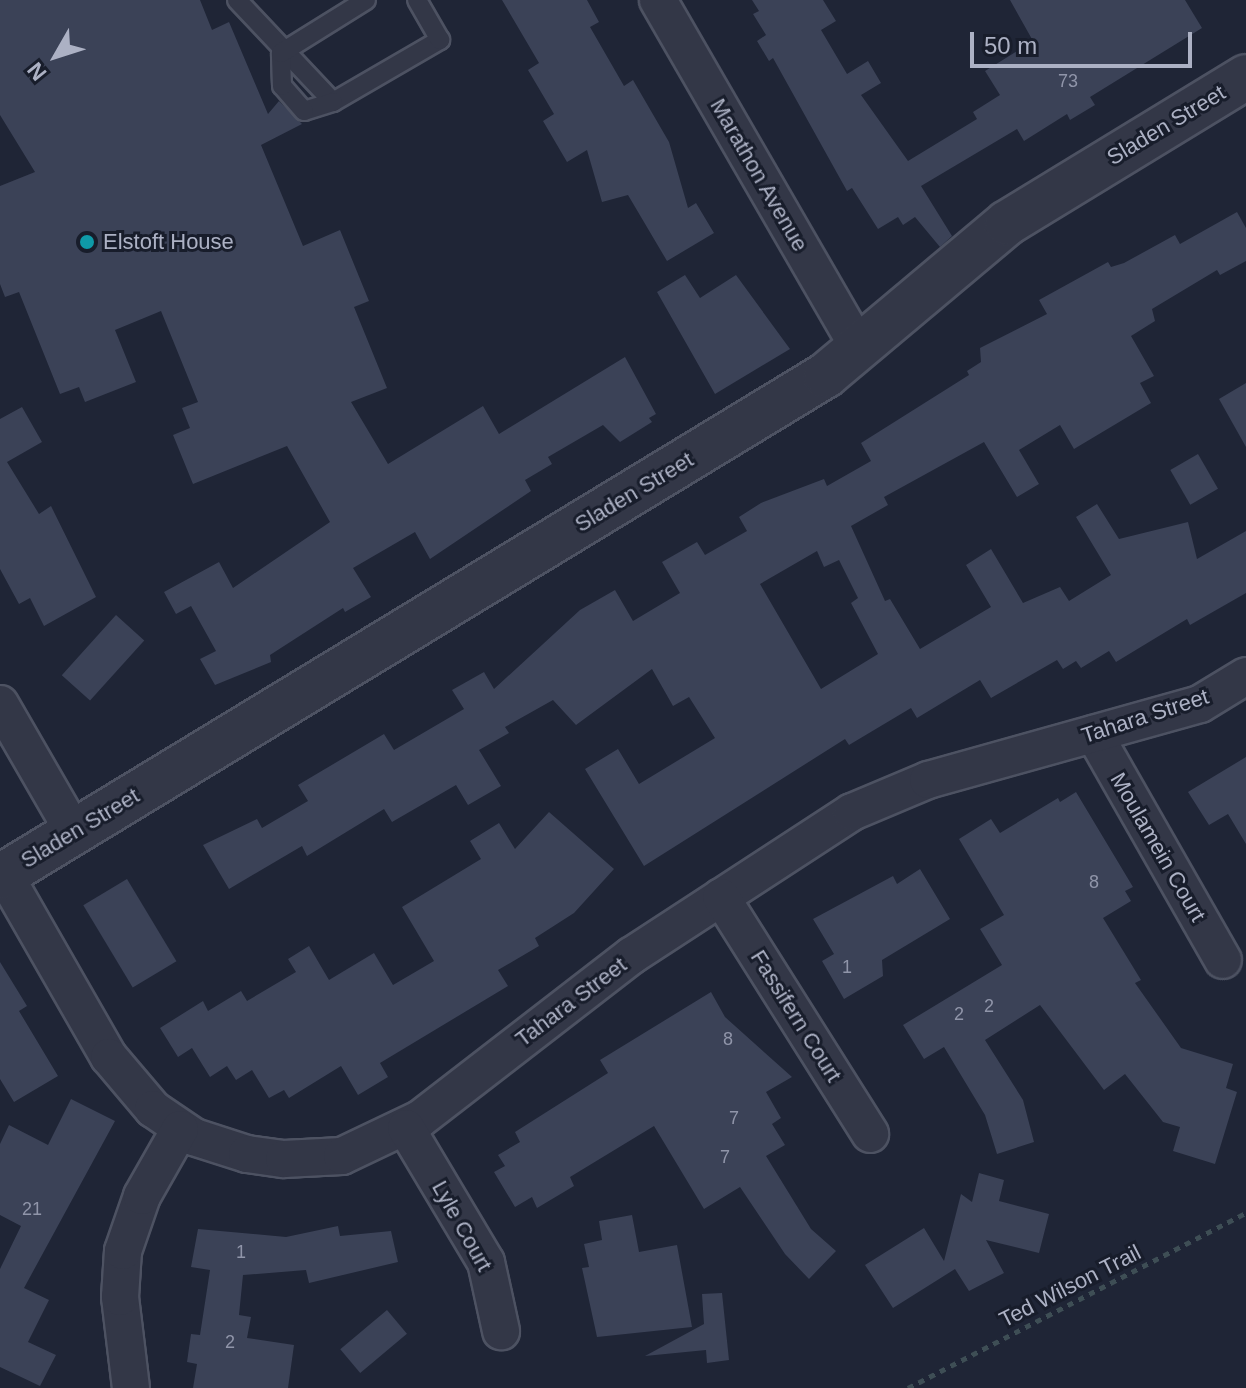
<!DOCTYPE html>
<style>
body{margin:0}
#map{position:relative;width:1246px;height:1388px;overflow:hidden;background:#1f2536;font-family:Helvetica,sans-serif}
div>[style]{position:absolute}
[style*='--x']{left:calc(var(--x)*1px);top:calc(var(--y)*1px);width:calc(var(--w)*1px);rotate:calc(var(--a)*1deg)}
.building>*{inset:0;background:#3b4257;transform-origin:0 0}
.path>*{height:5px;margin-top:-2.5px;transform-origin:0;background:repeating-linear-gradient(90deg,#3e4e55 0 6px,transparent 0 12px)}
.roads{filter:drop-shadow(2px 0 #4d5262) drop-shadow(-2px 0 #4d5262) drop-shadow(0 2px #4d5262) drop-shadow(0 -2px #4d5262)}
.service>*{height:18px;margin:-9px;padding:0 9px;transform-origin:9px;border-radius:9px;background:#333747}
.minor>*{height:36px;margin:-18px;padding:0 18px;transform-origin:18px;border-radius:18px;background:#333747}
.tertiary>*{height:44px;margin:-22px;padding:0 22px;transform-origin:22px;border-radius:22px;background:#333747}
.dots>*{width:22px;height:22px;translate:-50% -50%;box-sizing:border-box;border:4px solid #181d2b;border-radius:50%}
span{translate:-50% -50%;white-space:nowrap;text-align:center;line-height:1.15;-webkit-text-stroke:6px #181d2b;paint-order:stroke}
.number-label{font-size:18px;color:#9095a9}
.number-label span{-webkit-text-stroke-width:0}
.street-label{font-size:22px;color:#acb1c4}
.poi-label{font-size:22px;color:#acb1c4}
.left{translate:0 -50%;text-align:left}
.north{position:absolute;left:16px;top:16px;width:80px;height:80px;-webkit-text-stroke:6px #181d2b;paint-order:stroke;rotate:231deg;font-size:22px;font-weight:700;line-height:32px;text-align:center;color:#acb1c4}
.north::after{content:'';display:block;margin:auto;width:28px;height:36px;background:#acb1c4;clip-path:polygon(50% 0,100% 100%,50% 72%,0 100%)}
.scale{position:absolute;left:970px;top:32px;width:222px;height:36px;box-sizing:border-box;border:4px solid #acb1c4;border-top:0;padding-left:10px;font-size:24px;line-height:28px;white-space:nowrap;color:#acb1c4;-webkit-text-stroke:6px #181d2b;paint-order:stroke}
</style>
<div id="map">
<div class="building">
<div style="clip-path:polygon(0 0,200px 0,212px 30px,229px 22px,268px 114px,279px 101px,302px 124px,261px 145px,303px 246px,340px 230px,369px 301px,354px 307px,387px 388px,351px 402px,388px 464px,483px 406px,499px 434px,625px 357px,656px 414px,649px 418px,652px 422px,620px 442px,603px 425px,548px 457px,552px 464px,525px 480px,531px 491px,430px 559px,415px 532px,353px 568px,371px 597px,345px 612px,343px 608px,270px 655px,271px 662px,215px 685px,200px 659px,216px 651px,191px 606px,176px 614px,164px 592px,219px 562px,233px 588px,330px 522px,287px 446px,193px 484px,173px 435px,190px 428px,182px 408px,198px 402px,161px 311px,115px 330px,136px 382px,85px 402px,79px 387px,60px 394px,19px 292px,5px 297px,0 284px,0 186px,35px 172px,0 115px)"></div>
<div style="clip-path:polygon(502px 0,587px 0,599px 22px,590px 27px,624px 86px,633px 80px,669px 142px,688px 208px,696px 203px,714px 233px,667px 261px,628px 195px,602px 202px,587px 150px,567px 162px,543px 121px,554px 114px,528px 70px,539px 63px)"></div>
<div style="clip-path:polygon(752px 0,823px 0,836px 21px,821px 30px,847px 74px,868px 61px,881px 83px,861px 95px,908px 161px,977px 119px,973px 112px,1000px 95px,985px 71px,1033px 41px,1010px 0,1185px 0,1202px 28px,1090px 97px,1095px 105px,1070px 120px,1067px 114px,1024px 141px,1017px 129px,921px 186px,952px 236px,940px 247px,915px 217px,903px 225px,898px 217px,878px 229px,852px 188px,847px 191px,773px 58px,769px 61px,757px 41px,766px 35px,753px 14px,759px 11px)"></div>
<div style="clip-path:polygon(evenodd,1237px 212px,1246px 228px,1246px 261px,1220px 275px,1217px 270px,1152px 309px,1155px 321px,1131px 336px,1154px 376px,1140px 383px,1151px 403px,1074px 449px,1060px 425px,1019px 450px,1039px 484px,1017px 497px,984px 442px,884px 497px,888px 505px,851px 526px,885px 601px,890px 599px,920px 649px,991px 607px,966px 565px,991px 549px,1023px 603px,1060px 587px,1069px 601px,1111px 575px,1076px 517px,1097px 504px,1119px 539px,1188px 522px,1197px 559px,1246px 531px,1246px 593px,1190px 625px,1187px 619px,1116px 662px,1109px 651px,1081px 668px,1076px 661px,1063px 669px,1057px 660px,991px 698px,980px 680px,917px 718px,911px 708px,849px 745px,845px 739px,644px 866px,585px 769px,618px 749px,639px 784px,715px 738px,689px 697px,673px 706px,652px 669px,576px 725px,553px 700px,505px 727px,509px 733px,479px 750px,501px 786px,468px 805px,456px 785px,392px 822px,384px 809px,307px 856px,302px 846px,229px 889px,203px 845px,257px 819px,262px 828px,308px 801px,298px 785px,384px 734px,394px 750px,464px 709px,452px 690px,484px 672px,494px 689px,580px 610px,615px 590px,633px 621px,680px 593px,662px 562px,697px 542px,705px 555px,747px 531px,739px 517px,761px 503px,824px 479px,827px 486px,871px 461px,861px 443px,969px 375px,967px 371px,981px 362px,980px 348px,1047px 314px,1039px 300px,1108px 262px,1111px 267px,1124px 263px,1175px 235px,1180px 244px,1237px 212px,817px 551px,824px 567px,839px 560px,858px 598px,851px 603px,878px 654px,821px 689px,760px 584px,817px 551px)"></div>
<div style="clip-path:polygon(685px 275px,700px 298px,736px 275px,790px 349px,715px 394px,657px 292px)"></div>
<div style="clip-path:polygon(1246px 383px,1246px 447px,1219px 399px)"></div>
<div style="clip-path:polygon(22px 407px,42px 442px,7px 462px,39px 514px,51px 506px,96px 597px,44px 626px,30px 598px,19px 604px,0 569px,0 419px)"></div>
<div style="left:1198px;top:454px;width:40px;height:32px;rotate:60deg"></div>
<div style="left:116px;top:615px;width:38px;height:81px;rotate:42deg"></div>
<div style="clip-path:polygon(1246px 757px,1246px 844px,1228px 814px,1209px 825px,1188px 792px)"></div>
<div style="clip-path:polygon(1076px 792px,1133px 887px,1125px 891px,1131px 901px,1103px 918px,1141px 980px,1135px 983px,1181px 1048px,1233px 1064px,1226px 1088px,1237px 1092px,1215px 1164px,1173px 1151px,1180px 1127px,1163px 1122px,1125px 1074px,1104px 1090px,1040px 1005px,985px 1040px,1023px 1100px,1034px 1142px,997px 1154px,985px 1115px,944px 1047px,924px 1059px,903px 1025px,1002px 965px,980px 929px,1004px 915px,959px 839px,991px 819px,1000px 833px,1058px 798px,1060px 802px)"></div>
<div style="clip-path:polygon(549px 812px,614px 869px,574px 913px,535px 938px,539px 946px,498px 970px,508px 986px,380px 1063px,388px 1077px,358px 1095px,341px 1066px,289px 1098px,284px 1090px,269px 1098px,252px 1070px,236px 1080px,227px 1066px,210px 1077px,192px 1048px,178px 1057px,160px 1028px,203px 1001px,208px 1011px,241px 991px,247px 1001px,296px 972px,288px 959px,309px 946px,329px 980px,374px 953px,393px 985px,434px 961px,402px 907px,481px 859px,470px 841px,499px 823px,515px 849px)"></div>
<div style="clip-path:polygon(920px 869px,950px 919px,882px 960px,883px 976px,844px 999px,822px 961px,834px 954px,813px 919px,893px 876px,897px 884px)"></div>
<div style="left:127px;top:879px;width:96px;height:51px;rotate:59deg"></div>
<div style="clip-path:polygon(0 962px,27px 1006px,19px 1011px,58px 1076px,14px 1102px,0 1079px)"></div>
<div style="clip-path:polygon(711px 992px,725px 1017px,792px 1077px,766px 1092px,781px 1118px,772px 1124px,785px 1145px,766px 1156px,811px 1229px,836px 1251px,809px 1279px,785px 1254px,740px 1187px,704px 1209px,654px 1126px,570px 1177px,574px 1186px,537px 1208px,532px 1197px,515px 1207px,494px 1172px,505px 1166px,498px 1155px,520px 1142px,515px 1132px,608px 1073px,600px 1060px)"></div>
<div style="clip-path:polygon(71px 1099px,115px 1121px,24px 1288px,49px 1300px,28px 1342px,56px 1355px,40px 1386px,0 1367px,0 1269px,21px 1226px,0 1215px,0 1144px,9px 1125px,48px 1145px)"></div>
<div style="clip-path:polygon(979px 1173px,1004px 1180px,999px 1201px,1049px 1214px,1039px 1253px,986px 1240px,1004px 1273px,969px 1291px,955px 1269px,893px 1308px,865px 1265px,924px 1228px,944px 1261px,961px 1194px,972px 1202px)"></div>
<div style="clip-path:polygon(632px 1215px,639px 1252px,677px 1245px,692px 1327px,597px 1337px,582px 1268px,589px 1267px,584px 1244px,602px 1240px,599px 1221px)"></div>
<div style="clip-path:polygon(338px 1226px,340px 1236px,391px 1231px,398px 1262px,309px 1283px,306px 1270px,243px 1275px,239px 1315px,251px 1317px,247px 1338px,294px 1345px,288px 1388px,193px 1388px,197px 1364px,187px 1362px,191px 1334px,200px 1335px,210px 1270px,191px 1267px,198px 1229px,286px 1237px)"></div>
<div style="clip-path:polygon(722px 1293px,729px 1360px,707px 1363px,706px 1350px,645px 1356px,704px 1324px,702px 1294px)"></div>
<div style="left:387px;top:1310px;width:31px;height:61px;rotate:50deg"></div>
</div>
<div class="path">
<div style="--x:908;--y:1388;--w:381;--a:-27.4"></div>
</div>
<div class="roads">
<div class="service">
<div style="--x:237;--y:0;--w:140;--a:46.7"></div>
<div style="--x:333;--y:102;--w:124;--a:-30.1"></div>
<div style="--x:440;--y:40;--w:46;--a:-119.9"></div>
<div style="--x:333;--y:102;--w:30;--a:163"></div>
<div style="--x:304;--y:111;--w:33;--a:-131"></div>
<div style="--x:282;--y:86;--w:33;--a:-92"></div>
<div style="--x:281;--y:53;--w:100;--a:-31.9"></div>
</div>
<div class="minor">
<div style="--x:658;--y:0;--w:404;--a:60"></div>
<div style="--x:0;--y:704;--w:148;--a:60"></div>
<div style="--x:1094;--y:734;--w:260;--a:60.3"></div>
<div style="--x:4;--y:874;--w:211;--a:60.2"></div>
<div style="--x:109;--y:1057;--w:68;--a:49.8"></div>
<div style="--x:153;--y:1109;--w:50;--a:34.3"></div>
<div style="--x:194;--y:1137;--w:56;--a:17.8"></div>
<div style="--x:247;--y:1154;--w:37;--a:8"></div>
<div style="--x:284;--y:1159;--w:58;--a:-3"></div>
<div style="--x:342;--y:1156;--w:86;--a:-25.4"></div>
<div style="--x:420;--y:1119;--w:267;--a:-37.7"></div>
<div style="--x:631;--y:956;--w:264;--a:-33.1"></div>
<div style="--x:852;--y:812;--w:82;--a:-22.8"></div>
<div style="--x:928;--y:780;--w:282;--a:-15.6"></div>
<div style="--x:1200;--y:704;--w:54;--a:-31.3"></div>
<div style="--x:721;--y:897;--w:280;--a:57.8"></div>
<div style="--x:406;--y:1128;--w:156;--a:59.2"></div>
<div style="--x:486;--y:1262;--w:71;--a:77.7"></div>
<div style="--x:131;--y:1388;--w:92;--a:-96.9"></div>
<div style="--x:120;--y:1297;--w:46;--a:-86.3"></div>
<div style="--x:123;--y:1251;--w:58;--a:-70.9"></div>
<div style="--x:142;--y:1196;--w:77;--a:-60.4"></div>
</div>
<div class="tertiary">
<div style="--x:0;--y:877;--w:967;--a:-31.29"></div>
<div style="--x:826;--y:375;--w:236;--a:-40"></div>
<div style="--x:1007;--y:223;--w:280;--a:-31.4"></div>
</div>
</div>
<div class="dots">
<div style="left:87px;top:242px;background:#0f9aa8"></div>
</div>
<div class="number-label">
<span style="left:1068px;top:81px">73</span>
<span style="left:1094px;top:882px">8</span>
<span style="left:847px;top:967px">1</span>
<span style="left:989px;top:1006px">2</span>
<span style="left:959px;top:1014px">2</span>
<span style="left:728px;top:1039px">8</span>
<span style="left:734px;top:1118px">7</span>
<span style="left:725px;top:1157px">7</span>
<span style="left:32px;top:1209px">21</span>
<span style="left:241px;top:1252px">1</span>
<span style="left:230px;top:1342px">2</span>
</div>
<div class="street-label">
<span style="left:1166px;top:125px;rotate:-31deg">Sladen Street</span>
<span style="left:759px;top:175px;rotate:60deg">Marathon Avenue</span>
<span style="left:634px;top:492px;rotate:-31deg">Sladen Street</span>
<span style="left:1145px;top:716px;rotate:-18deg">Tahara Street</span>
<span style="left:80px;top:828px;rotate:-31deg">Sladen Street</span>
<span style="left:1158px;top:847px;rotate:60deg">Moulamein Court</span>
<span style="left:571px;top:1002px;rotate:-37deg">Tahara Street</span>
<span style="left:796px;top:1016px;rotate:58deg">Fassifern Court</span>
<span style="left:462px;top:1226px;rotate:61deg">Lyle Court</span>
<span style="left:1070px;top:1286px;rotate:-27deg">Ted Wilson Trail</span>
</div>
<div class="poi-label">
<span class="left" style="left:103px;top:242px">Elstoft House</span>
</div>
<div class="north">N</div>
<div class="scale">50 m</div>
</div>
